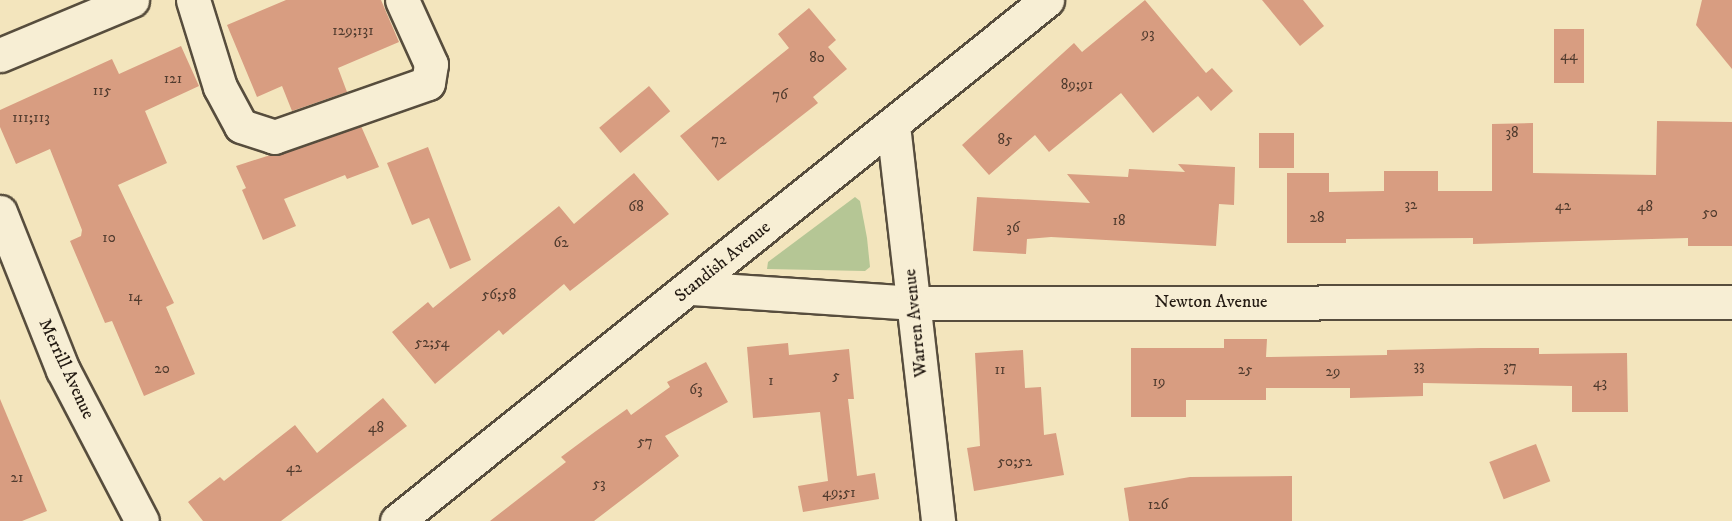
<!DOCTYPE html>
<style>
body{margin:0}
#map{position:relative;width:1732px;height:521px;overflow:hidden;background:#f3e5bd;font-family:"IM FELL DW Pica",serif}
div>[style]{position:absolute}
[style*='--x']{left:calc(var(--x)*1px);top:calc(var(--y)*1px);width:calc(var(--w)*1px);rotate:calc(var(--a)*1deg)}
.green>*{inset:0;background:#b5c695}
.building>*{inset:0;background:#d89d81;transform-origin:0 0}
.roads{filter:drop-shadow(2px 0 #574d3d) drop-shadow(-2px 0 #574d3d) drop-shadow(0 2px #574d3d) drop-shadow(0 -2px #574d3d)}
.minor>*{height:33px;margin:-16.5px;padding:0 16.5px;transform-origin:16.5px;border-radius:16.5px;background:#f7eed4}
span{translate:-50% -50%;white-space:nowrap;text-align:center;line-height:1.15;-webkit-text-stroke:5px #f7eed4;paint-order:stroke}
.number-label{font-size:15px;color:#503b2e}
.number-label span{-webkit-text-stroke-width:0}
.street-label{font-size:18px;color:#231a12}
</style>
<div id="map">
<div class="green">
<div style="clip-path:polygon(855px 197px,860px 201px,867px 238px,870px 267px,865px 271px,767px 269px,768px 262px)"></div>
</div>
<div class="building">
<div style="clip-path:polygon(286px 0,381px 0,399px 42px,338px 68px,347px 92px,292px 111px,282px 86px,257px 97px,227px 25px)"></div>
<div style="clip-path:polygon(1145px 0,1206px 73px,1212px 68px,1233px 91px,1211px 111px,1198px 96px,1153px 133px,1121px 93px,1049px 152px,1035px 135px,989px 175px,962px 145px,1074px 43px,1082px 52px)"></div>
<div style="clip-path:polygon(1262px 0,1303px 0,1324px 26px,1300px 46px)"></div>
<div style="clip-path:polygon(1702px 0,1732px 0,1732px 69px,1696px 25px)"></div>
<div style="clip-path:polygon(809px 8px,836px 40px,828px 47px,847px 69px,813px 97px,818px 103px,718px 181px,680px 136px,789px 48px,778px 34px)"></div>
<div style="left:1554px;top:29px;width:30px;height:54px"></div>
<div style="clip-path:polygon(181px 46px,199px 86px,145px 111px,167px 163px,118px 185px,174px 303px,166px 307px,195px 374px,144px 396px,112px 321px,105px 323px,70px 241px,81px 236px,82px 230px,50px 149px,16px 164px,0 127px,0 110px,112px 59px,119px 74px)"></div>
<div style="left:649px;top:86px;width:33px;height:65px;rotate:50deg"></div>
<div style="clip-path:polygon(1657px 121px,1732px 122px,1732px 246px,1688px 246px,1688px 238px,1473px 244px,1473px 238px,1346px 239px,1346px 243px,1287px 243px,1287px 173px,1329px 173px,1329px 192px,1384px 191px,1384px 171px,1438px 171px,1438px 191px,1492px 191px,1492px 124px,1533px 123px,1533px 173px,1656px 175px)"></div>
<div style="clip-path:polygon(361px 126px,379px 167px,347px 179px,345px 175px,284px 199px,296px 226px,263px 240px,242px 190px,246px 188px,236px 166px)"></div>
<div style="left:1259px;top:133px;width:35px;height:35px"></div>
<div style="clip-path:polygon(428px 147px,471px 260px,450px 269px,429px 218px,412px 225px,387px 163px)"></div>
<div style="clip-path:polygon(1178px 164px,1235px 167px,1234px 205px,1219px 204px,1216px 246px,1051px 237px,1027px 239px,1026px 254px,973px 251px,977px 197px,1090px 203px,1067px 174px,1128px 177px,1129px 169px,1185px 172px)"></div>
<div style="clip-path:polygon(634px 173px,669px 214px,570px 291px,564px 284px,503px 335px,499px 330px,435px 384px,392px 332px,428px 302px,433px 308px,559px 206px,574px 224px)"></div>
<div style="clip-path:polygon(1224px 339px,1267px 339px,1266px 357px,1387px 355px,1387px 350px,1481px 348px,1539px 348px,1539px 354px,1627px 353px,1628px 412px,1572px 412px,1572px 386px,1423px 383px,1423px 396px,1350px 398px,1350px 388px,1266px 388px,1266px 400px,1186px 400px,1186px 417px,1131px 417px,1131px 348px,1224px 348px)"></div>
<div style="clip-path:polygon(788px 343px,789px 355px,849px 349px,854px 399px,848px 399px,857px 476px,875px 473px,879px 499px,803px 512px,798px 486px,828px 481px,820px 412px,753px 418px,747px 347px)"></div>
<div style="clip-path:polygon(1023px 350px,1025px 388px,1041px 387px,1044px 435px,1056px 433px,1064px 475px,974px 491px,967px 448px,980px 446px,975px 353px)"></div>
<div style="clip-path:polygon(706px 362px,728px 402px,665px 436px,679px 456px,594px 521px,490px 521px,566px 462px,561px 457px,596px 431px,627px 409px,631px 415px,670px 387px,667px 382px)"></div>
<div style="clip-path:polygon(383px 398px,407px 426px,281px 521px,203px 521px,188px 502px,220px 477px,224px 481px,295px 425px,317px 453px)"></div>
<div style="clip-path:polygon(0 399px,47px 511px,22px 521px,0 521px)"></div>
<div style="left:1536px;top:444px;width:40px;height:50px;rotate:69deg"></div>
<div style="clip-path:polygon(1292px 476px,1292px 521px,1129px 521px,1124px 488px,1190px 477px)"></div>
</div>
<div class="roads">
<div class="minor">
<div style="--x:193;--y:0;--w:91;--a:72.8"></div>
<div style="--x:220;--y:87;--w:44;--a:61.7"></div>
<div style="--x:241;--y:126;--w:35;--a:18"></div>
<div style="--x:274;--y:137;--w:163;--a:-19.3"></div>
<div style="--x:428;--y:83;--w:19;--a:-81"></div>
<div style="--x:431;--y:64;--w:70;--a:-114.4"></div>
<div style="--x:0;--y:55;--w:143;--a:-22.6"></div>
<div style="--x:893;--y:125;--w:399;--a:83.5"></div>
<div style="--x:0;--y:212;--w:170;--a:68.3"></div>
<div style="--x:63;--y:370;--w:170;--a:62.4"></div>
<div style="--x:690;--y:288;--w:224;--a:3.8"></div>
<div style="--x:913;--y:303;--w:819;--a:-0.07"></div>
<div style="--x:397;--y:521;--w:833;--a:-38.71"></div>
</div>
</div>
<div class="number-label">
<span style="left:353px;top:31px">129;131</span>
<span style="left:1148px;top:34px">93</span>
<span style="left:1569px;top:56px">44</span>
<span style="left:817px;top:58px">80</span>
<span style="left:173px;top:79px">121</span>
<span style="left:1077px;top:85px">89;91</span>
<span style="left:102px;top:91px">115</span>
<span style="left:780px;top:95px">76</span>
<span style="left:31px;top:118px">111;113</span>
<span style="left:1512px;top:133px">38</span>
<span style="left:719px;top:140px">72</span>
<span style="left:1005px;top:140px">85</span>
<span style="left:1411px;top:205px">32</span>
<span style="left:1563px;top:206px">42</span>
<span style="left:636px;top:207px">68</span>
<span style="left:1645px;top:207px">48</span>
<span style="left:1710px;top:213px">50</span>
<span style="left:1317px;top:218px">28</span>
<span style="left:1119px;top:221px">18</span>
<span style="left:1013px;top:228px">36</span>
<span style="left:109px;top:238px">10</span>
<span style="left:561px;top:243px">62</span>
<span style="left:499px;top:295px">56;58</span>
<span style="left:135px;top:297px">14</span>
<span style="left:432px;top:343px">52;54</span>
<span style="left:1419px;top:366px">33</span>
<span style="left:1510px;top:367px">37</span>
<span style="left:162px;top:369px">20</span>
<span style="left:1000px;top:370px">11</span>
<span style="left:1245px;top:370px">25</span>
<span style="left:1333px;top:372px">29</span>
<span style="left:836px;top:376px">5</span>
<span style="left:771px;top:381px">1</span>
<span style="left:1159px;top:382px">19</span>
<span style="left:1600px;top:383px">43</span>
<span style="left:696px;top:390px">63</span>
<span style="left:376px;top:428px">48</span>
<span style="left:645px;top:442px">57</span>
<span style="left:1015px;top:462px">50;52</span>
<span style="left:294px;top:468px">42</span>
<span style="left:17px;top:478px">21</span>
<span style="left:599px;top:484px">53</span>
<span style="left:839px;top:493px">49;51</span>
<span style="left:1158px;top:505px">126</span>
</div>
<div class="street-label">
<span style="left:723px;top:262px;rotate:-39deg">Standish Avenue</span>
<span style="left:1211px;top:302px">Newton Avenue</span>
<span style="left:916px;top:323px;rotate:-96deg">Warren Avenue</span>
<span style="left:66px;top:369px;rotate:65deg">Merrill Avenue</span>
</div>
</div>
